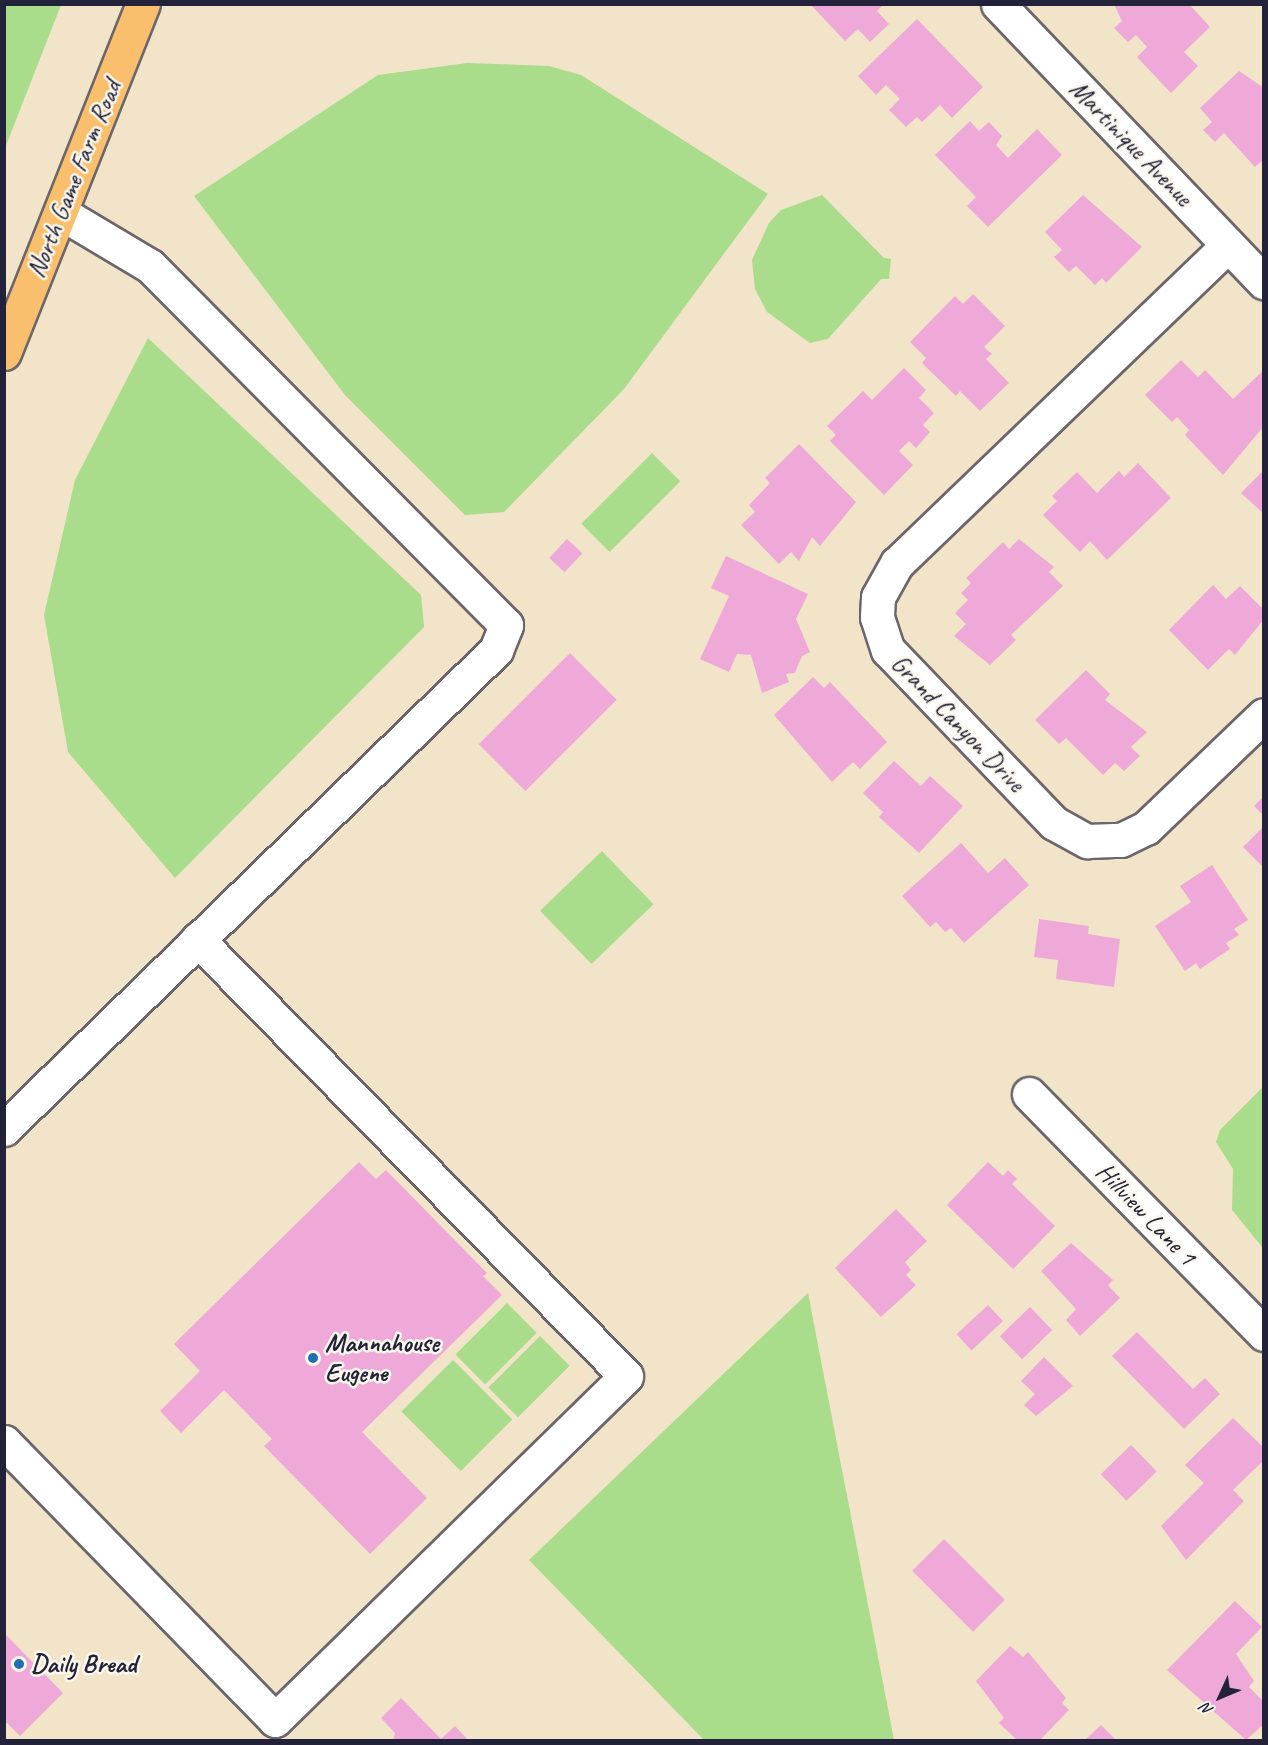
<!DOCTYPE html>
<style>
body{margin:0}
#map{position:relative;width:1268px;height:1745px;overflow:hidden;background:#f2e4c8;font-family:Caveat,sans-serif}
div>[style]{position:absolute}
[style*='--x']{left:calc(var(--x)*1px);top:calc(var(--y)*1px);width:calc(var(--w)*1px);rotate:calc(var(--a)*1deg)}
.green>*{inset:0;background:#a9dc8b;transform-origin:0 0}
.building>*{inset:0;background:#eea9d8;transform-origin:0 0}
.roads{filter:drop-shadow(2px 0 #6b666c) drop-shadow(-2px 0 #6b666c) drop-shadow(0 2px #6b666c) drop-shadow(0 -2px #6b666c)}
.minor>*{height:33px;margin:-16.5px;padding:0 16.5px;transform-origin:16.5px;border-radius:16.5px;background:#fff}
.major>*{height:33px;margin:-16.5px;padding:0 16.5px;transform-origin:16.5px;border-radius:16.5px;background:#f9bf6d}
.dots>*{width:16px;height:16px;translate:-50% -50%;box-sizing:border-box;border:3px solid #fbf7ec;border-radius:50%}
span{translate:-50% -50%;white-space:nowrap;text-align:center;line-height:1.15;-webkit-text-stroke:5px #fbf7ec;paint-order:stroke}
.street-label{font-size:26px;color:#22223b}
.poi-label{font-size:26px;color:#22223b;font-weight:700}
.left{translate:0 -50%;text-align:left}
.frame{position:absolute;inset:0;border:6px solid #22223b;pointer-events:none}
.north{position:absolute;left:1190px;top:1667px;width:60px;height:60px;-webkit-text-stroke:4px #fbf7ec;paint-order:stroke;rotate:226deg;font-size:16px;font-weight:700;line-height:24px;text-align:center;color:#22223b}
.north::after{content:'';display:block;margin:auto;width:21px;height:27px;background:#22223b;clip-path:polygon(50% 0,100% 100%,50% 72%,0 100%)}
</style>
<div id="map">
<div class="green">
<div style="clip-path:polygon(5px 4px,61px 5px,5px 148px,4px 5px)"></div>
<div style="clip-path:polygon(467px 63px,549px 66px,581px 75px,768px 194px,624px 389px,504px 512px,465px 515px,345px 395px,194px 196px,378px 75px)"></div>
<div style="clip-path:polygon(822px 195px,884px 258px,891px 259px,889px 279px,881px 279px,828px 339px,810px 343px,767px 312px,755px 289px,752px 260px,769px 223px,781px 210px)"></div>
<div style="clip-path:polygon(148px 338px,421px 595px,424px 627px,175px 878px,68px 752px,44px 615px,75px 480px)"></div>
<div style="left:652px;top:453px;width:40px;height:100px;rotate:45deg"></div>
<div style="left:602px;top:851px;width:74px;height:86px;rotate:46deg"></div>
<div style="clip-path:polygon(1263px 1087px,1263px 1248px,1232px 1210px,1233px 1169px,1216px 1142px,1220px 1130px)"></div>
<div style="clip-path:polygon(808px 1293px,894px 1740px,704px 1740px,529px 1560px)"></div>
<div style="left:507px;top:1303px;width:42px;height:73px;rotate:45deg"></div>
<div style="left:540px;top:1336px;width:42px;height:73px;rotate:45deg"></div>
<div style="left:453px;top:1360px;width:84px;height:73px;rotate:45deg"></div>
</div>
<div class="building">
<div style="clip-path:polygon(810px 4px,884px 4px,877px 11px,889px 24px,870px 42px,858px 29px,845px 41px)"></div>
<div style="clip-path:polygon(1114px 4px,1189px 4px,1210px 27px,1184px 52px,1198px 66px,1171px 93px,1137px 57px,1147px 47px,1136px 35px,1128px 42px,1114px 28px,1122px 21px)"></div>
<div style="clip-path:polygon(917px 19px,983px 87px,952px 118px,940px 105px,922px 122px,917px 117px,906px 127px,889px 110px,900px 99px,886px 85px,876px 95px,858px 76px)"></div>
<div style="clip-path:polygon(1239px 71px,1264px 88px,1264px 159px,1255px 167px,1224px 133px,1215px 142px,1203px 130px,1212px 122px,1200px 108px)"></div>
<div style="clip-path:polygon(970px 121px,979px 131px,989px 122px,1002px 136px,996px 145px,1008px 158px,1037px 129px,1062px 155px,988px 227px,967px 206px,976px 197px,935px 155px)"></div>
<div style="clip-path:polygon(1083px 195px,1142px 247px,1106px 283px,1102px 278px,1095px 285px,1076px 266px,1069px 272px,1054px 257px,1062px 250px,1045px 232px)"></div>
<div style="clip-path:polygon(973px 294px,1005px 326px,984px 347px,992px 354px,986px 359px,1009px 383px,980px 411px,960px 391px,956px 396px,922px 363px,926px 358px,910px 342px,955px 296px,963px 304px)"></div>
<div style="clip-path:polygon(1181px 360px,1198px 377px,1205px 370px,1233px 399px,1264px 370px,1264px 426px,1223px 475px,1185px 435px,1189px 430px,1177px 417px,1172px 422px,1145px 395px)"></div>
<div style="clip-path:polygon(904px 368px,926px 390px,919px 398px,934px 413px,923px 425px,930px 432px,916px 448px,909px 441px,899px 451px,913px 465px,884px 495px,830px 441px,836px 435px,827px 426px,863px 391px,872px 400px)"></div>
<div style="clip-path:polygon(799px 444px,856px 502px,820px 546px,812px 537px,799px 561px,791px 552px,779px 564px,741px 525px,755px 512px,749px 505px,770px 483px,765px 478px)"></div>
<div style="clip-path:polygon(1138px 463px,1171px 498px,1107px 560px,1090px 541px,1080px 552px,1043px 515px,1057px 501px,1052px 496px,1077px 472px,1097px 493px,1119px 471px,1124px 477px)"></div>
<div style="clip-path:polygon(1264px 470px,1264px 514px,1241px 493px)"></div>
<div style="left:567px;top:539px;width:21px;height:26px;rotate:43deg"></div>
<div style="clip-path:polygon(1019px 539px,1054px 567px,1049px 572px,1063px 586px,1011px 635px,1016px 640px,990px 665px,954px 636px,966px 624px,955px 613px,968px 600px,961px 593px,971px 583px,966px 578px,1003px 542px,1009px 549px)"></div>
<div style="clip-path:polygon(726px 556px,808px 594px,796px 619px,810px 652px,802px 656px,795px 673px,786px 674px,789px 682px,762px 693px,751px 655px,737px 654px,729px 672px,700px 659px,729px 596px,711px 588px)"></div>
<div style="clip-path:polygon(1213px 585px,1226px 599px,1240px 586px,1264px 610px,1264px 619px,1235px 655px,1229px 649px,1208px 670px,1169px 630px)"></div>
<div style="left:570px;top:653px;width:66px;height:129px;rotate:45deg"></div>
<div style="clip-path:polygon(1086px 670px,1110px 694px,1105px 700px,1147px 732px,1131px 747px,1140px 756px,1124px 771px,1115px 763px,1103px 775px,1066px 738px,1059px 744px,1035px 720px)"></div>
<div style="clip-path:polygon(813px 677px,824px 688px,830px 682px,887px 742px,860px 769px,853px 762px,832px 782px,774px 715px)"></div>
<div style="clip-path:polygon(894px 761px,921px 786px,930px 776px,963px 806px,919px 853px,879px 817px,883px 812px,863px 793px)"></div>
<div style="clip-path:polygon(1264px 796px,1264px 816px,1254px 806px)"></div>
<div style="clip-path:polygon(1264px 826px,1264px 868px,1243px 847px)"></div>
<div style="clip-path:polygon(961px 843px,988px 873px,1005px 858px,1029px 885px,964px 943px,951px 928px,945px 932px,936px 922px,930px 927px,902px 896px)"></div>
<div style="clip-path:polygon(1212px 865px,1248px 920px,1234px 929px,1239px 935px,1226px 943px,1230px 949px,1200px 969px,1196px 963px,1185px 971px,1155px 926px,1191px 902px,1180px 886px)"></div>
<div style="clip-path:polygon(1039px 919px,1089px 926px,1088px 934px,1120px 939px,1114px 987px,1056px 979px,1058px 960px,1034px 957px)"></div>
<div style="clip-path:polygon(359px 1162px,376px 1179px,386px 1170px,487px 1273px,483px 1276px,502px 1295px,362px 1432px,427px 1498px,370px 1554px,264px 1446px,272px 1439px,224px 1390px,181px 1433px,160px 1411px,200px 1371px,174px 1344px)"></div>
<div style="clip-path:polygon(988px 1162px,1003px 1176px,1008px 1170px,1017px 1179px,1012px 1184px,1055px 1226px,1013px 1269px,947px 1205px)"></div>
<div style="clip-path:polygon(896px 1209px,927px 1241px,905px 1262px,911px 1270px,906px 1275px,916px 1285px,881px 1317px,835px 1268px)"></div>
<div style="clip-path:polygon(1071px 1243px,1113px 1280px,1108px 1285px,1120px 1298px,1080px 1336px,1066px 1320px,1076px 1309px,1041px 1271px)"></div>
<div style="left:988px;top:1305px;width:22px;height:43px;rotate:47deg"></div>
<div style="left:1030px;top:1307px;width:32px;height:42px;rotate:46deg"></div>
<div style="clip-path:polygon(1137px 1332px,1193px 1389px,1205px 1378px,1220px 1394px,1184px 1429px,1112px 1356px)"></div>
<div style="clip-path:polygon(1044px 1357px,1073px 1386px,1036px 1416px,1024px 1405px,1035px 1394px,1021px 1381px)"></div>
<div style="clip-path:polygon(1233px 1418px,1264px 1448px,1264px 1460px,1233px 1490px,1244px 1501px,1186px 1560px,1161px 1526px,1204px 1483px,1185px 1465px)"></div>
<div style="left:1131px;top:1445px;width:37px;height:42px;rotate:46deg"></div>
<div style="left:944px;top:1539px;width:86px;height:45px;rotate:45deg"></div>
<div style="clip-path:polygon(1235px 1601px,1262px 1627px,1236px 1654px,1254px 1681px,1249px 1687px,1264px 1702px,1264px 1724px,1246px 1740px,1167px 1670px)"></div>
<div style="clip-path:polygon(5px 1634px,63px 1693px,20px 1736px,5px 1721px)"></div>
<div style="clip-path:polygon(1010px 1646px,1023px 1657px,1028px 1652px,1066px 1698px,1062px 1703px,1069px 1710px,1040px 1740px,1017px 1740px,999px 1723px,1004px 1718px,976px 1681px)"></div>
<div style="clip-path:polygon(401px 1698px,441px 1739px,455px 1726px,468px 1740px,393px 1740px,395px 1733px,381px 1718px)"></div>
<div style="clip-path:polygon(1101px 1725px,1116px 1740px,1085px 1740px)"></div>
</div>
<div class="roads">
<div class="minor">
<div style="--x:998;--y:4;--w:385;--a:46.3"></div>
<div style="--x:1228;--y:245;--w:459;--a:136.1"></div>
<div style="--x:897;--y:563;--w:39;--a:119"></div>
<div style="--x:878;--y:597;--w:20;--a:93"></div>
<div style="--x:877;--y:617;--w:35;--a:72"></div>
<div style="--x:888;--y:650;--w:240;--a:46.2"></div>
<div style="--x:1054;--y:823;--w:38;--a:29"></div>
<div style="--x:1087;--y:841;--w:34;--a:-2"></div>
<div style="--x:1121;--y:840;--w:28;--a:-26"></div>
<div style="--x:1146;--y:828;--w:163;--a:-43.8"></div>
<div style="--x:1029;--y:1094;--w:336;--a:45.6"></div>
<div style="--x:4;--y:1129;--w:687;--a:-44.23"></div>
<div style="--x:496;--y:650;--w:27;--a:-68"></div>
<div style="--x:506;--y:625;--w:506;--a:-134.76"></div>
<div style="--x:150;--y:266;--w:104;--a:-149.2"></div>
<div style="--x:4;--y:1442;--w:388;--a:45.7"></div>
<div style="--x:275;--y:1720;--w:491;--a:-44.4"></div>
<div style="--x:626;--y:1376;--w:612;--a:-134.47"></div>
</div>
<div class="major">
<div style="--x:4;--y:353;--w:376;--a:-68.3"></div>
</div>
</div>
<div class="dots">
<div style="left:313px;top:1358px;background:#1f6fb2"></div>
<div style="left:19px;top:1664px;background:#1f6fb2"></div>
</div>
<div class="street-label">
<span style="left:1131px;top:143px;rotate:46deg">Martinique Avenue</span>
<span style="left:74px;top:179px;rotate:-68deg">North Game Farm Road</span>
<span style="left:958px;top:723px;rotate:46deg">Grand Canyon Drive</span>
<span style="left:1146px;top:1214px;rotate:46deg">Hillview Lane 1</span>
</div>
<div class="poi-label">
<span class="left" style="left:325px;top:1358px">Mannahouse<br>Eugene</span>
<span class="left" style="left:31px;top:1664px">Daily Bread</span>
</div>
<div class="frame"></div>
<div class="north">N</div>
</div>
